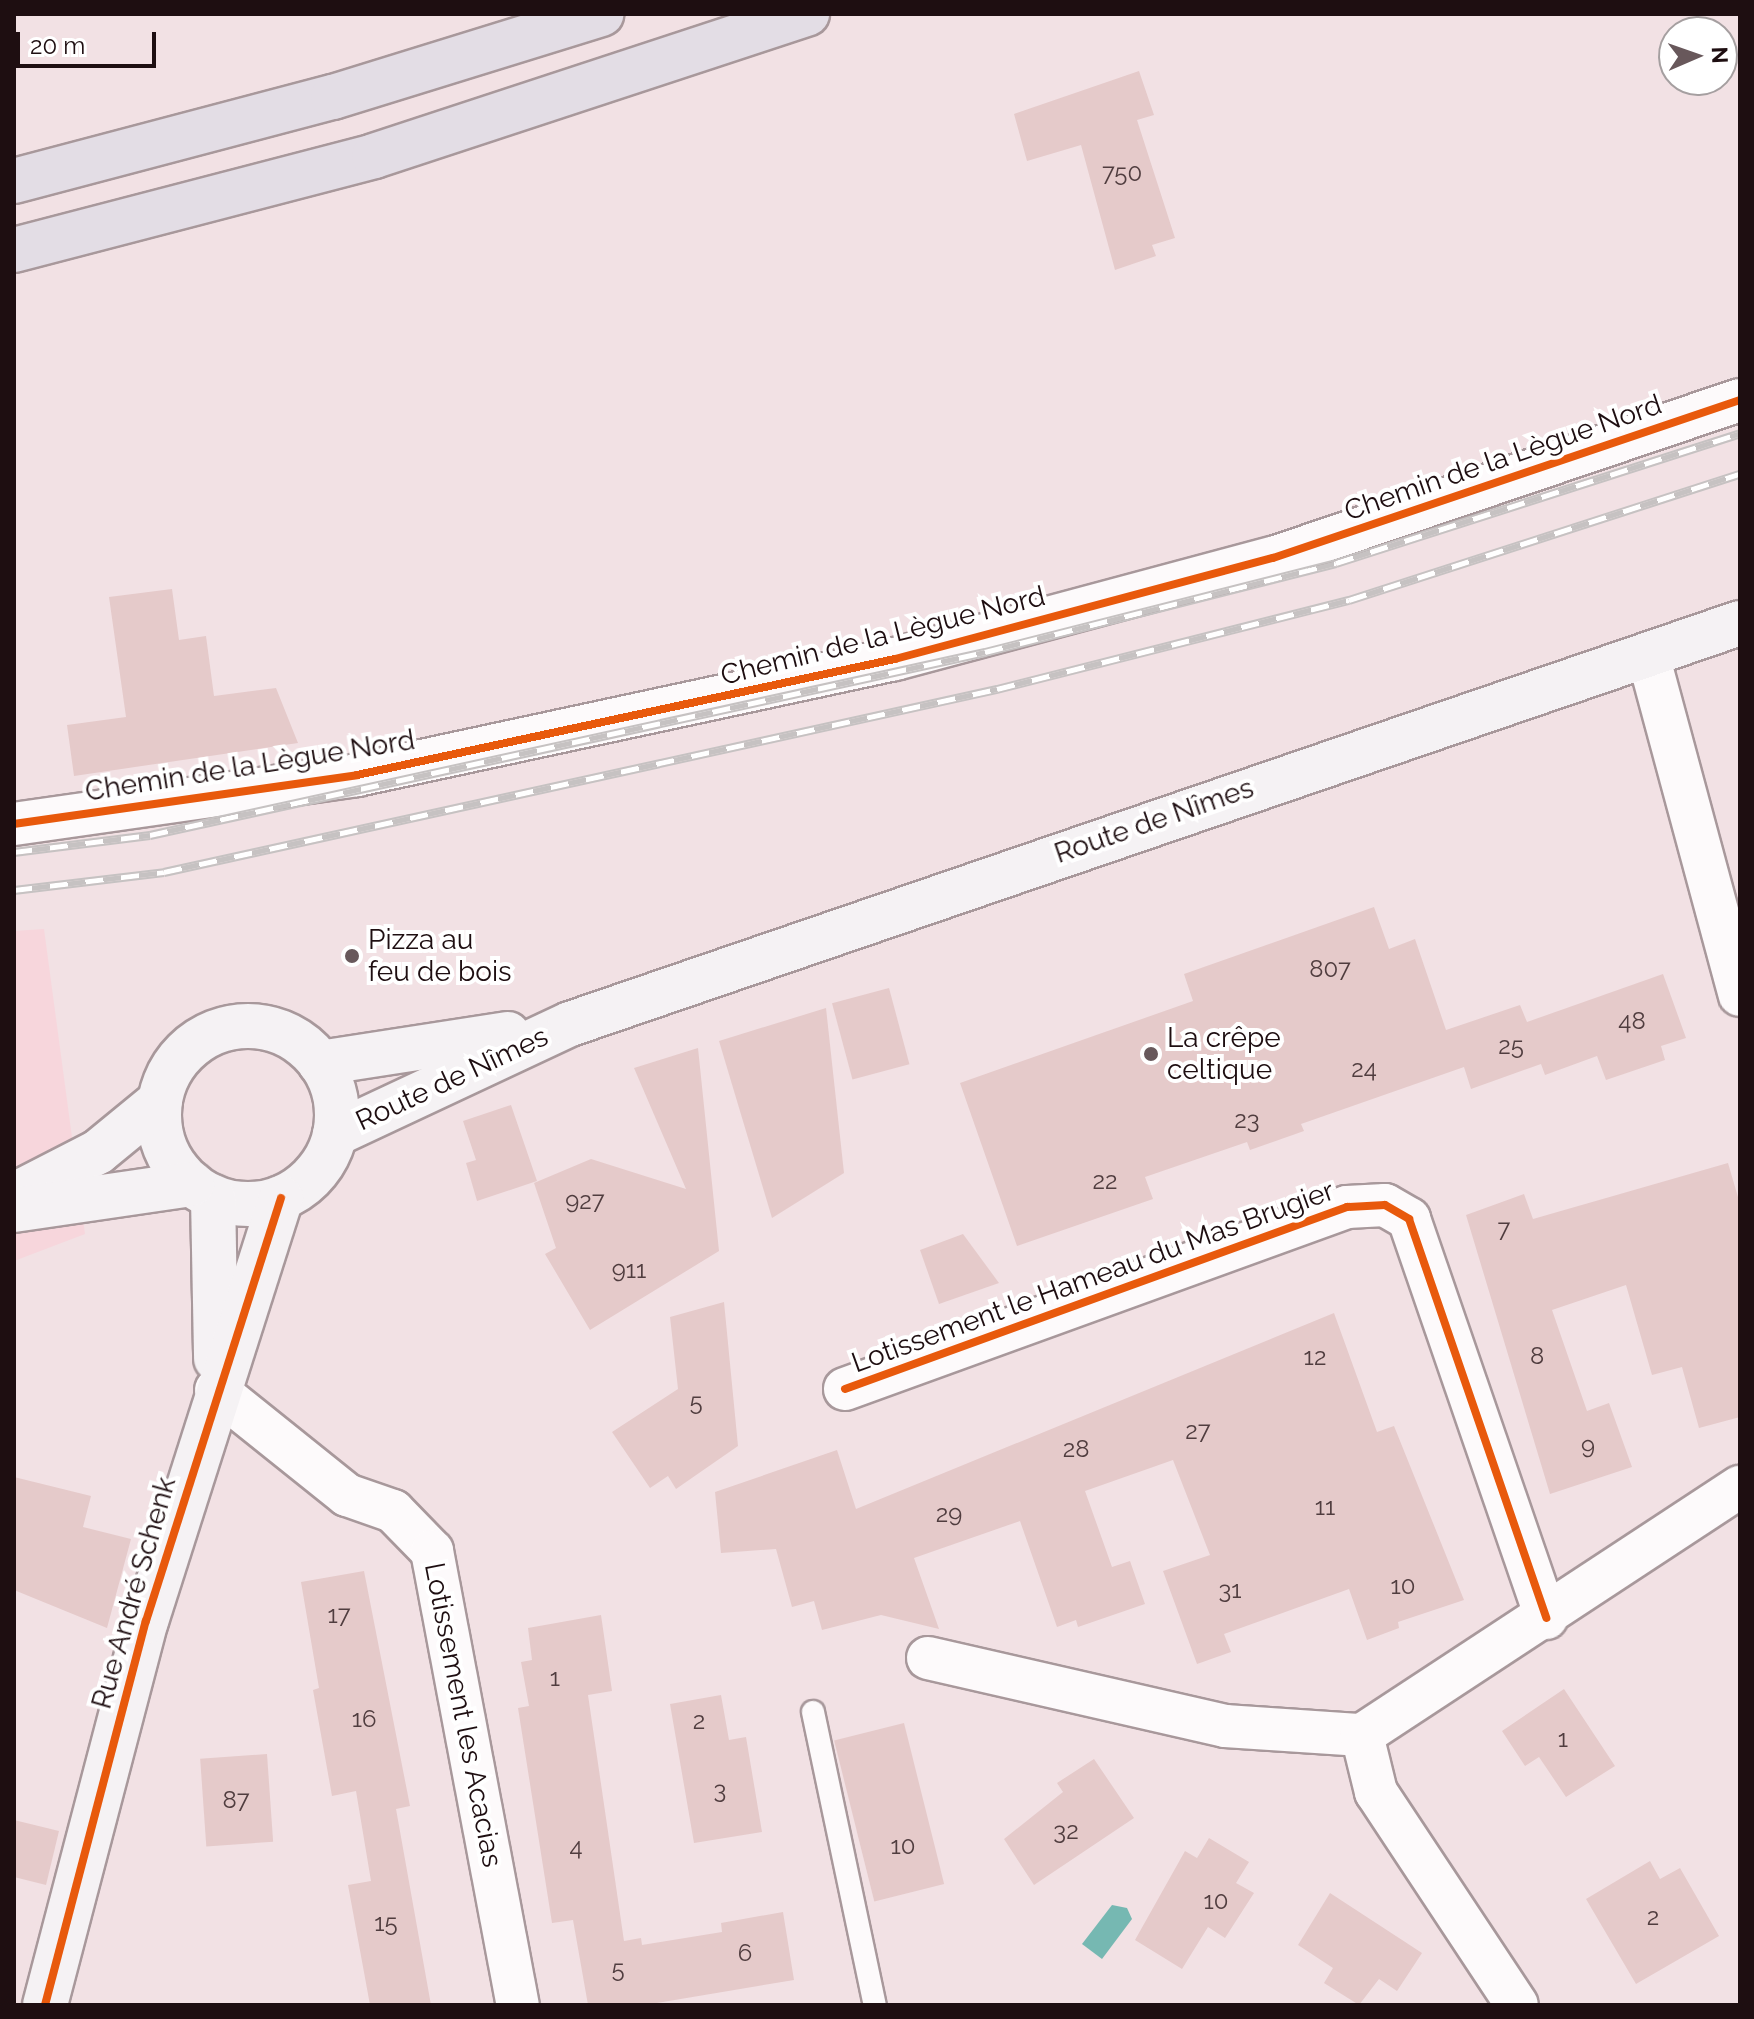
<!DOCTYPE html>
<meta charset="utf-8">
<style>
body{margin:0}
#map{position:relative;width:1754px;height:2019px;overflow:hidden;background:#f2e1e4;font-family:Raleway,sans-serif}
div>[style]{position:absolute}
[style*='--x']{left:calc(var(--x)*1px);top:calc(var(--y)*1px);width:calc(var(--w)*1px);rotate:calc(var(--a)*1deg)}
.built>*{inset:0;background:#f7d6dc}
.water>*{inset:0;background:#76b8b2}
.building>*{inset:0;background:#e5caca;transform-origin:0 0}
.roads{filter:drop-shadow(2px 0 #a8989b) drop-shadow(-2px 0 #a8989b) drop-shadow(0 2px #a8989b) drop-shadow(0 -2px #a8989b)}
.lane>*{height:22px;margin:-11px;padding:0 11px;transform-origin:11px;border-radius:11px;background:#fdfafb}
.street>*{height:42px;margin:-21px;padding:0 21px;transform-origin:21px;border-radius:21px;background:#fdfafb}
.secondary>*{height:44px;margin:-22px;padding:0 22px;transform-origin:22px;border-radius:22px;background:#f5f2f4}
.secondary>.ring{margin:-22px;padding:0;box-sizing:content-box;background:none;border:44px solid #f5f2f4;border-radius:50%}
.highway>*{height:44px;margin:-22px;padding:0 22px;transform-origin:22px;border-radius:22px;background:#e3dde5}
.rail>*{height:9px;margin-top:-4.5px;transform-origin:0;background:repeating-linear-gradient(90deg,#fff 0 18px,#c6c2c2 0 36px);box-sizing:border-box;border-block:2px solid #c6c2c2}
.cycleway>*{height:8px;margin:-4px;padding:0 4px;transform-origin:4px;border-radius:4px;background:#e8590c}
.dots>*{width:22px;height:22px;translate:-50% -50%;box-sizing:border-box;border:4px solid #fff;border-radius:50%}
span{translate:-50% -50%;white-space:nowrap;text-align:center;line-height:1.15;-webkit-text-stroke:8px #fff;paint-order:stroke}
.number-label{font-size:24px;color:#503d3f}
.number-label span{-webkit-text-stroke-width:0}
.street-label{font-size:28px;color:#1e0e11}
.poi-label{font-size:28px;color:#1e0e11}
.left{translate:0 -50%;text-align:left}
.frame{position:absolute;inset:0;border:16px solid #1e0e11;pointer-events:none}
.north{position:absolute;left:1658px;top:16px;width:80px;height:80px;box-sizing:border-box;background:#fff;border:2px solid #a59fa0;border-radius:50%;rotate:88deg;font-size:22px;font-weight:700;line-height:32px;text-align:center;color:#1e0e11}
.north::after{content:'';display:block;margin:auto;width:28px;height:36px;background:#68585b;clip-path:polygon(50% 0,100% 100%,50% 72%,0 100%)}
.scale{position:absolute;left:16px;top:32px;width:140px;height:36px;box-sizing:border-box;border:4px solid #1e0e11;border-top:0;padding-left:10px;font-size:24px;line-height:28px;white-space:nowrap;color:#1e0e11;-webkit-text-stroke:6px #fff;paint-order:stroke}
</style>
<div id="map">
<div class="built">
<div style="clip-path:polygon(44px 929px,85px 1234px,14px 1261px,14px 931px)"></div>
</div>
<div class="water">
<div style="clip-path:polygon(1112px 1905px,1127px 1908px,1132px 1919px,1102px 1959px,1082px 1944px)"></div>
</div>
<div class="building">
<div style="clip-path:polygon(1139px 71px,1154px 115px,1137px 120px,1175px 238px,1152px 245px,1156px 256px,1115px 270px,1081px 145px,1027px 161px,1014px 114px)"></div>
<div style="clip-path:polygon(172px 589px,179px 640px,206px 636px,214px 696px,276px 688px,298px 743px,74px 776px,67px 725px,126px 717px,109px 597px)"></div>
<div style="clip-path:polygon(1374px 907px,1389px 949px,1415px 939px,1446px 1030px,1520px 1005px,1527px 1022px,1663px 974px,1686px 1038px,1661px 1046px,1665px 1060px,1606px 1080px,1597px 1056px,1545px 1075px,1541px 1064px,1471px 1089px,1464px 1067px,1301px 1124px,1304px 1131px,1250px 1150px,1247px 1142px,1145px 1177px,1153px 1199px,1017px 1246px,960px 1083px,1193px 1001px,1184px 974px)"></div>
<div style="left:889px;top:988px;width:79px;height:59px;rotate:75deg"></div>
<div style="clip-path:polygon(826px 1008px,844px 1173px,772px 1218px,719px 1041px)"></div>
<div style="clip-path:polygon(698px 1048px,719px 1251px,590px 1330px,545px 1254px,556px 1248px,534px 1183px,591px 1159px,686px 1189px,634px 1068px)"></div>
<div style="clip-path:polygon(511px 1105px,537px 1181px,477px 1201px,466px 1163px,476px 1160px,463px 1121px)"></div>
<div style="clip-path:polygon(1728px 1163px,1740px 1204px,1740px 1417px,1699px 1428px,1682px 1367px,1652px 1375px,1626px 1285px,1552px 1310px,1587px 1411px,1609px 1403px,1632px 1467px,1550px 1494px,1466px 1215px,1524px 1194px,1533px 1219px)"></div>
<div style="clip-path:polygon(963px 1234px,999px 1283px,939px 1304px,920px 1250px)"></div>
<div style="clip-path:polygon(724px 1302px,738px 1446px,676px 1489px,668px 1476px,650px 1488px,612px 1432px,678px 1389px,670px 1317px)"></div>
<div style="clip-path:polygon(1334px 1313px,1377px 1432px,1394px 1426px,1464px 1600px,1398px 1622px,1399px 1628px,1367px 1640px,1349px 1589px,1224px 1634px,1231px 1652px,1197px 1664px,1163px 1571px,1210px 1555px,1173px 1460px,1085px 1491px,1112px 1567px,1130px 1561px,1145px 1604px,1078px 1627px,1076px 1620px,1057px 1627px,1020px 1521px,914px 1558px,939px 1629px,881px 1615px,822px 1630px,814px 1601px,792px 1607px,776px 1549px,721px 1553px,715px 1492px,837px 1450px,856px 1509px)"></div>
<div style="clip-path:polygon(14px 1477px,91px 1496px,83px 1527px,131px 1539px,107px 1628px,14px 1590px)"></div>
<div style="clip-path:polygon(364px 1571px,410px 1806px,396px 1809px,431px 2005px,370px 2005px,348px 1885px,371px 1881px,356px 1791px,332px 1796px,313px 1690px,319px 1688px,301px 1582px)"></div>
<div style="clip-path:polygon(601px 1615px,612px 1691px,588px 1695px,624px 1941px,641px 1938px,642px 1945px,722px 1932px,721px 1923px,783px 1912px,794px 1980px,645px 2005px,588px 2005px,573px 1920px,552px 1923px,518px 1708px,529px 1706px,521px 1662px,532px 1660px,528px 1628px)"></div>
<div style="clip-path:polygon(1564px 1689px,1615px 1766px,1566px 1797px,1539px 1757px,1525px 1766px,1502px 1731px)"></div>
<div style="clip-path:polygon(721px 1695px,729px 1740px,746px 1737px,762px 1832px,694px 1843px,670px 1704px)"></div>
<div style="left:904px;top:1723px;width:166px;height:72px;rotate:76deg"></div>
<div style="left:267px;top:1754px;width:88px;height:67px;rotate:86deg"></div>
<div style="clip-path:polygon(1094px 1759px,1134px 1818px,1034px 1885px,1004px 1839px,1063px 1792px,1057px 1783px)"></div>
<div style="clip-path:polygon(14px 1820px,59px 1831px,46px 1885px,14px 1877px)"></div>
<div style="clip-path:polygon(1209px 1838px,1249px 1862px,1236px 1883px,1254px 1893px,1225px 1938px,1208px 1927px,1182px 1969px,1135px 1940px,1185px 1851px,1197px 1858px)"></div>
<div style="clip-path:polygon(1650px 1861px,1660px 1879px,1680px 1868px,1719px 1936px,1636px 1984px,1586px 1899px)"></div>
<div style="clip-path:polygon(1330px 1893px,1422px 1953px,1397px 1991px,1379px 1979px,1359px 2005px,1324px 1983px,1333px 1968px,1298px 1945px)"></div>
</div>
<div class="roads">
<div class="lane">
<div style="--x:813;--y:1712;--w:299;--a:78.1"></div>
</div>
<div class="street">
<div style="--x:1648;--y:655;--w:352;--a:74.9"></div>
<div style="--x:14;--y:824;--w:346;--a:-8.1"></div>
<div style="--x:357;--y:775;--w:550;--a:-12.17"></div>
<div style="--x:895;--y:659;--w:391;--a:-15"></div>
<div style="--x:1273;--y:558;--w:493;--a:-18.7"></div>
<div style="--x:845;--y:1389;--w:534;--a:-19.93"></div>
<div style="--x:1347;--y:1207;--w:38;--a:-3"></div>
<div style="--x:1385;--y:1205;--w:28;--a:30"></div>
<div style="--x:1409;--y:1219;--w:422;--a:71"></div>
<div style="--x:216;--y:1390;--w:168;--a:38.7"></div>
<div style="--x:347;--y:1495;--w:49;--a:19.2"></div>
<div style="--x:393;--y:1511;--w:56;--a:45.7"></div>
<div style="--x:432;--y:1551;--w:462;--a:79.3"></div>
<div style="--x:928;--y:1658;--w:305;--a:12.9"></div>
<div style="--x:1225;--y:1726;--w:137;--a:3.8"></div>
<div style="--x:1362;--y:1735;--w:452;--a:-33.3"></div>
<div style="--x:1362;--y:1735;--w:59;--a:76.2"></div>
<div style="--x:1376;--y:1792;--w:255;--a:56.5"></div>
</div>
<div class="secondary">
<div class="ring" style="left:159px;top:1026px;width:134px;height:134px"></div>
<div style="--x:320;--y:1063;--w:190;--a:-8.8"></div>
<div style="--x:335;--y:1134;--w:259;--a:-25.1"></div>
<div style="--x:570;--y:1024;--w:1237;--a:-18.92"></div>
<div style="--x:14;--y:1195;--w:94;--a:-27.1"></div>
<div style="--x:98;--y:1152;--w:80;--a:-39.4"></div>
<div style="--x:213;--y:1197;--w:162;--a:88.9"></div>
<div style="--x:14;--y:1210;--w:180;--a:-8.3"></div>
<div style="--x:45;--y:2005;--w:397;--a:-75.3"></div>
<div style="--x:146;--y:1621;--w:444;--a:-72.3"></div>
</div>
<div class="highway">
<div style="--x:14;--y:181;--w:330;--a:-14.8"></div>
<div style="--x:333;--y:97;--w:281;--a:-17.2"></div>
<div style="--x:14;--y:250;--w:372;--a:-14.6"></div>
<div style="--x:374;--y:156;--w:456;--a:-18.2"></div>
</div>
</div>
<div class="rail">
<div style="--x:14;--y:852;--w:137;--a:-7.1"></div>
<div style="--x:150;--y:835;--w:855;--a:-12.36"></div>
<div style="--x:985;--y:652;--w:362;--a:-14.2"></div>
<div style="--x:1336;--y:563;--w:424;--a:-17.8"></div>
<div style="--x:14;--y:890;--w:151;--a:-6.8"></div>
<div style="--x:164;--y:872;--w:853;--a:-12.39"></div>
<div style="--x:997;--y:689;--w:363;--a:-14.2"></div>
<div style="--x:1349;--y:600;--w:411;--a:-17.9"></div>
</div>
<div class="cycleway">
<div style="--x:14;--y:824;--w:346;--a:-8.1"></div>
<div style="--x:357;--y:775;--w:550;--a:-12.17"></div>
<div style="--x:895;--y:659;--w:391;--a:-15"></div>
<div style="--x:1273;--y:558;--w:493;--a:-18.7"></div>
<div style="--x:845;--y:1389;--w:534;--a:-19.93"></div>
<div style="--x:1347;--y:1207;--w:38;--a:-3"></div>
<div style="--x:1385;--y:1205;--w:28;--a:30"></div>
<div style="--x:1409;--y:1219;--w:422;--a:71"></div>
<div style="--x:45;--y:2005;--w:397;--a:-75.3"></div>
<div style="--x:146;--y:1621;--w:444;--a:-72.3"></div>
</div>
<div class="dots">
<div style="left:352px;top:956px;background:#68585b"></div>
<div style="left:1151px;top:1054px;background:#68585b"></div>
</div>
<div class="number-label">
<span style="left:1122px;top:173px">750</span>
<span style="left:1330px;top:969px">807</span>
<span style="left:1632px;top:1021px">48</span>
<span style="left:1511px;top:1046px">25</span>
<span style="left:1364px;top:1069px">24</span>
<span style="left:1247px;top:1120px">23</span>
<span style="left:1105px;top:1181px">22</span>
<span style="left:585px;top:1201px">927</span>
<span style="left:1504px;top:1229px">7</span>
<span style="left:629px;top:1270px">911</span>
<span style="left:1537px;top:1356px">8</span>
<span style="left:1315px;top:1357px">12</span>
<span style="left:696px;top:1402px">5</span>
<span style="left:1198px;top:1431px">27</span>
<span style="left:1588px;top:1446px">9</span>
<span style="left:1076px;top:1449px">28</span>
<span style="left:1325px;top:1507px">11</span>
<span style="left:949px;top:1514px">29</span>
<span style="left:1403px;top:1586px">10</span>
<span style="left:1230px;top:1590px">31</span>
<span style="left:339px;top:1615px">17</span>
<span style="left:555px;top:1678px">1</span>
<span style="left:364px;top:1719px">16</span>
<span style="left:699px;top:1721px">2</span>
<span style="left:1563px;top:1739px">1</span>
<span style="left:720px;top:1790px">3</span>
<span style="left:236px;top:1800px">87</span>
<span style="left:1066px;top:1831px">32</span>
<span style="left:903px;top:1846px">10</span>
<span style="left:576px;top:1847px">4</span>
<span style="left:1216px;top:1901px">10</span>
<span style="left:1653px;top:1917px">2</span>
<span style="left:386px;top:1923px">15</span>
<span style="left:745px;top:1953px">6</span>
<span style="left:618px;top:1969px">5</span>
</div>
<div class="street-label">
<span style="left:1503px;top:458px;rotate:-19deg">Chemin de la Lègue Nord</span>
<span style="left:883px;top:636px;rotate:-14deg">Chemin de la Lègue Nord</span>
<span style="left:250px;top:766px;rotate:-9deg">Chemin de la Lègue Nord</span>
<span style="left:1154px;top:821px;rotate:-19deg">Route de Nîmes</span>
<span style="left:452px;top:1079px;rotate:-25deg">Route de Nîmes</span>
<span style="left:1093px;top:1277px;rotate:-20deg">Lotissement le Hameau du Mas Brugier</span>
<span style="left:134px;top:1593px;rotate:-74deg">Rue André Schenk</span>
<span style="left:463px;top:1715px;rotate:79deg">Lotissement les Acacias</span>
</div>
<div class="poi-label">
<span class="left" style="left:368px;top:956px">Pizza au<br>feu de bois</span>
<span class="left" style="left:1167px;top:1054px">La crêpe<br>celtique</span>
</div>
<div class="frame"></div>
<div class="north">N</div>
<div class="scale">20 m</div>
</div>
